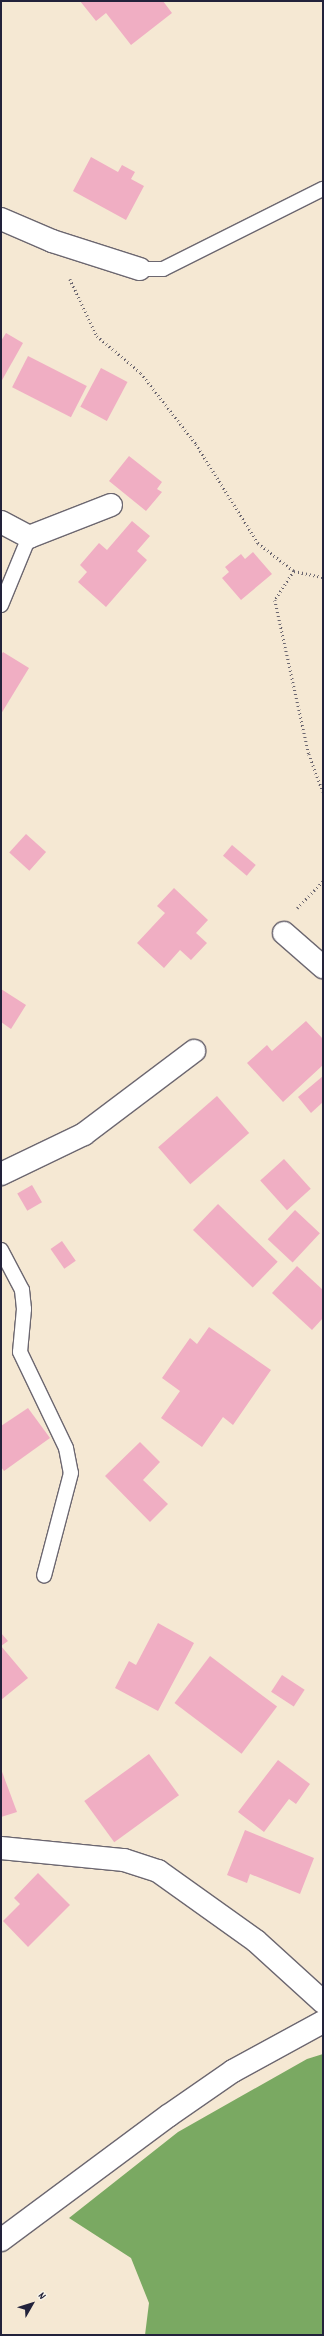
<!DOCTYPE html>
<style>
body{margin:0}
#map{position:relative;width:324px;height:2336px;overflow:hidden;background:#f5e8d3;font-family:Dekko,sans-serif}
div>[style]{position:absolute}
[style*='--x']{left:calc(var(--x)*1px);top:calc(var(--y)*1px);width:calc(var(--w)*1px);rotate:calc(var(--a)*1deg)}
.forest>*{inset:0;background:#7aa962}
.building>*{inset:0;background:#f0aec3;transform-origin:0 0}
.path>*{height:2.5px;margin-top:-1.25px;transform-origin:0;background:repeating-linear-gradient(90deg,#6c6770 0 1px,transparent 0 4px)}
.roads{filter:drop-shadow(1px 0 #6c6770) drop-shadow(-1px 0 #6c6770) drop-shadow(0 1px #6c6770) drop-shadow(0 -1px #6c6770)}
.service>*{height:14px;margin:-7px;padding:0 7px;transform-origin:7px;border-radius:7px;background:#fff}
.minor>*{height:22px;margin:-11px;padding:0 11px;transform-origin:11px;border-radius:11px;background:#fff}
span{translate:-50% -50%;white-space:nowrap;text-align:center;line-height:1.15;-webkit-text-stroke:3.5px #f7f3e8;paint-order:stroke}
.frame{position:absolute;inset:0;border:2px solid #22223b;pointer-events:none}
.north{position:absolute;left:12px;top:2284px;width:40px;height:40px;-webkit-text-stroke:3px #f7f3e8;paint-order:stroke;rotate:51deg;font-size:11px;font-weight:700;line-height:16px;text-align:center;color:#22223b}
.north::after{content:'';display:block;margin:auto;width:14px;height:18px;background:#22223b;clip-path:polygon(50% 0,100% 100%,50% 72%,0 100%)}
</style>
<div id="map">
<div class="forest">
<div style="clip-path:polygon(323px 2054px,323px 2335px,145px 2335px,149px 2303px,131px 2258px,69px 2218px,178px 2132px,307px 2059px)"></div>
</div>
<div class="building">
<div style="clip-path:polygon(80px 1px,163px 1px,172px 13px,131px 45px,106px 13px,96px 21px)"></div>
<div style="clip-path:polygon(91px 157px,118px 172px,122px 165px,135px 172px,131px 179px,144px 186px,126px 220px,73px 191px)"></div>
<div style="clip-path:polygon(6px 333px,23px 343px,1px 382px,1px 341px)"></div>
<div style="left:28px;top:356px;width:66px;height:35px;rotate:27deg"></div>
<div style="left:101px;top:368px;width:30px;height:44px;rotate:28deg"></div>
<div style="clip-path:polygon(129px 456px,162px 482px,157px 489px,162px 492px,146px 511px,109px 481px)"></div>
<div style="clip-path:polygon(132px 521px,150px 536px,137px 551px,147px 560px,106px 607px,78px 582px,87px 572px,80px 565px,99px 543px,107px 550px)"></div>
<div style="clip-path:polygon(253px 552px,272px 574px,241px 600px,222px 578px,229px 572px,225px 567px,241px 554px,245px 559px)"></div>
<div style="clip-path:polygon(3px 652px,29px 668px,1px 714px,1px 655px)"></div>
<div style="left:26px;top:834px;width:27px;height:25px;rotate:42deg"></div>
<div style="left:232px;top:845px;width:31px;height:14px;rotate:40deg"></div>
<div style="clip-path:polygon(174px 888px,208px 920px,196px 933px,207px 943px,191px 960px,180px 950px,164px 968px,137px 943px,165px 913px,157px 906px)"></div>
<div style="clip-path:polygon(1px 989px,26px 1005px,11px 1029px,1px 1022px)"></div>
<div style="clip-path:polygon(306px 1021px,323px 1039px,323px 1065px,283px 1102px,247px 1063px,267px 1045px,272px 1051px)"></div>
<div style="clip-path:polygon(323px 1076px,323px 1102px,311px 1113px,298px 1097px)"></div>
<div style="left:217px;top:1096px;width:49px;height:78px;rotate:49deg"></div>
<div style="left:284px;top:1159px;width:40px;height:32px;rotate:48deg"></div>
<div style="left:32px;top:1185px;width:20px;height:17px;rotate:60deg"></div>
<div style="left:218px;top:1204px;width:83px;height:36px;rotate:44deg"></div>
<div style="left:295px;top:1210px;width:34px;height:40px;rotate:43deg"></div>
<div style="left:62px;top:1241px;width:24px;height:14px;rotate:55deg"></div>
<div style="clip-path:polygon(297px 1266px,323px 1290px,323px 1318px,312px 1330px,272px 1293px)"></div>
<div style="clip-path:polygon(209px 1327px,271px 1370px,233px 1425px,223px 1417px,202px 1447px,161px 1418px,180px 1391px,162px 1378px,190px 1338px,197px 1344px)"></div>
<div style="clip-path:polygon(28px 1408px,50px 1438px,4px 1471px,1px 1467px,1px 1426px)"></div>
<div style="clip-path:polygon(140px 1442px,160px 1462px,143px 1480px,168px 1504px,150px 1522px,105px 1476px)"></div>
<div style="clip-path:polygon(158px 1623px,194px 1643px,158px 1711px,115px 1688px,129px 1661px,136px 1665px)"></div>
<div style="clip-path:polygon(1px 1633px,8px 1641px,1px 1646px,28px 1678px,1px 1700px)"></div>
<div style="left:210px;top:1656px;width:84px;height:59px;rotate:37deg"></div>
<div style="left:282px;top:1675px;width:27px;height:20px;rotate:33deg"></div>
<div style="left:149px;top:1754px;width:51px;height:80px;rotate:54deg"></div>
<div style="clip-path:polygon(278px 1760px,310px 1784px,296px 1804px,289px 1799px,264px 1832px,238px 1812px)"></div>
<div style="clip-path:polygon(1px 1769px,17px 1812px,1px 1817px)"></div>
<div style="clip-path:polygon(245px 1830px,314px 1858px,300px 1894px,250px 1874px,247px 1883px,227px 1875px)"></div>
<div style="clip-path:polygon(38px 1873px,70px 1905px,28px 1947px,3px 1921px,20px 1904px,14px 1898px)"></div>
</div>
<div class="path">
<div style="--x:70;--y:279;--w:63;--a:64.7"></div>
<div style="--x:97;--y:336;--w:57;--a:40.1"></div>
<div style="--x:141;--y:373;--w:90;--a:52.2"></div>
<div style="--x:196;--y:444;--w:117;--a:57.9"></div>
<div style="--x:258;--y:543;--w:46;--a:37.9"></div>
<div style="--x:294;--y:571;--w:30;--a:12"></div>
<div style="--x:294;--y:571;--w:35;--a:123"></div>
<div style="--x:275;--y:600;--w:158;--a:77.6"></div>
<div style="--x:309;--y:754;--w:40;--a:69.8"></div>
<div style="--x:297;--y:908;--w:37;--a:-46"></div>
</div>
<div class="roads">
<div class="service">
<div style="--x:140;--y:269;--w:23;--a:0"></div>
<div style="--x:163;--y:269;--w:179;--a:-26.6"></div>
<div style="--x:1;--y:605;--w:74;--a:-67.6"></div>
<div style="--x:1;--y:1250;--w:45;--a:62.3"></div>
<div style="--x:22;--y:1290;--w:19;--a:84"></div>
<div style="--x:24;--y:1309;--w:43;--a:95.3"></div>
<div style="--x:20;--y:1352;--w:106;--a:64.4"></div>
<div style="--x:66;--y:1448;--w:25;--a:79"></div>
<div style="--x:71;--y:1473;--w:106;--a:104.7"></div>
</div>
<div class="minor">
<div style="--x:1;--y:219;--w:56;--a:23.3"></div>
<div style="--x:52;--y:241;--w:92;--a:17.7"></div>
<div style="--x:1;--y:522;--w:32;--a:28"></div>
<div style="--x:29;--y:537;--w:88;--a:-21.3"></div>
<div style="--x:284;--y:933;--w:52;--a:41.1"></div>
<div style="--x:1;--y:1174;--w:92;--a:-25.7"></div>
<div style="--x:84;--y:1134;--w:138;--a:-37"></div>
<div style="--x:1;--y:1848;--w:124;--a:5.6"></div>
<div style="--x:124;--y:1860;--w:36;--a:18"></div>
<div style="--x:158;--y:1871;--w:120;--a:35.5"></div>
<div style="--x:256;--y:1941;--w:91;--a:42.3"></div>
<div style="--x:1;--y:2240;--w:208;--a:-36.6"></div>
<div style="--x:168;--y:2116;--w:79;--a:-34.7"></div>
<div style="--x:233;--y:2071;--w:102;--a:-28.6"></div>
</div>
</div>
<div class="frame"></div>
<div class="north">N</div>
</div>
